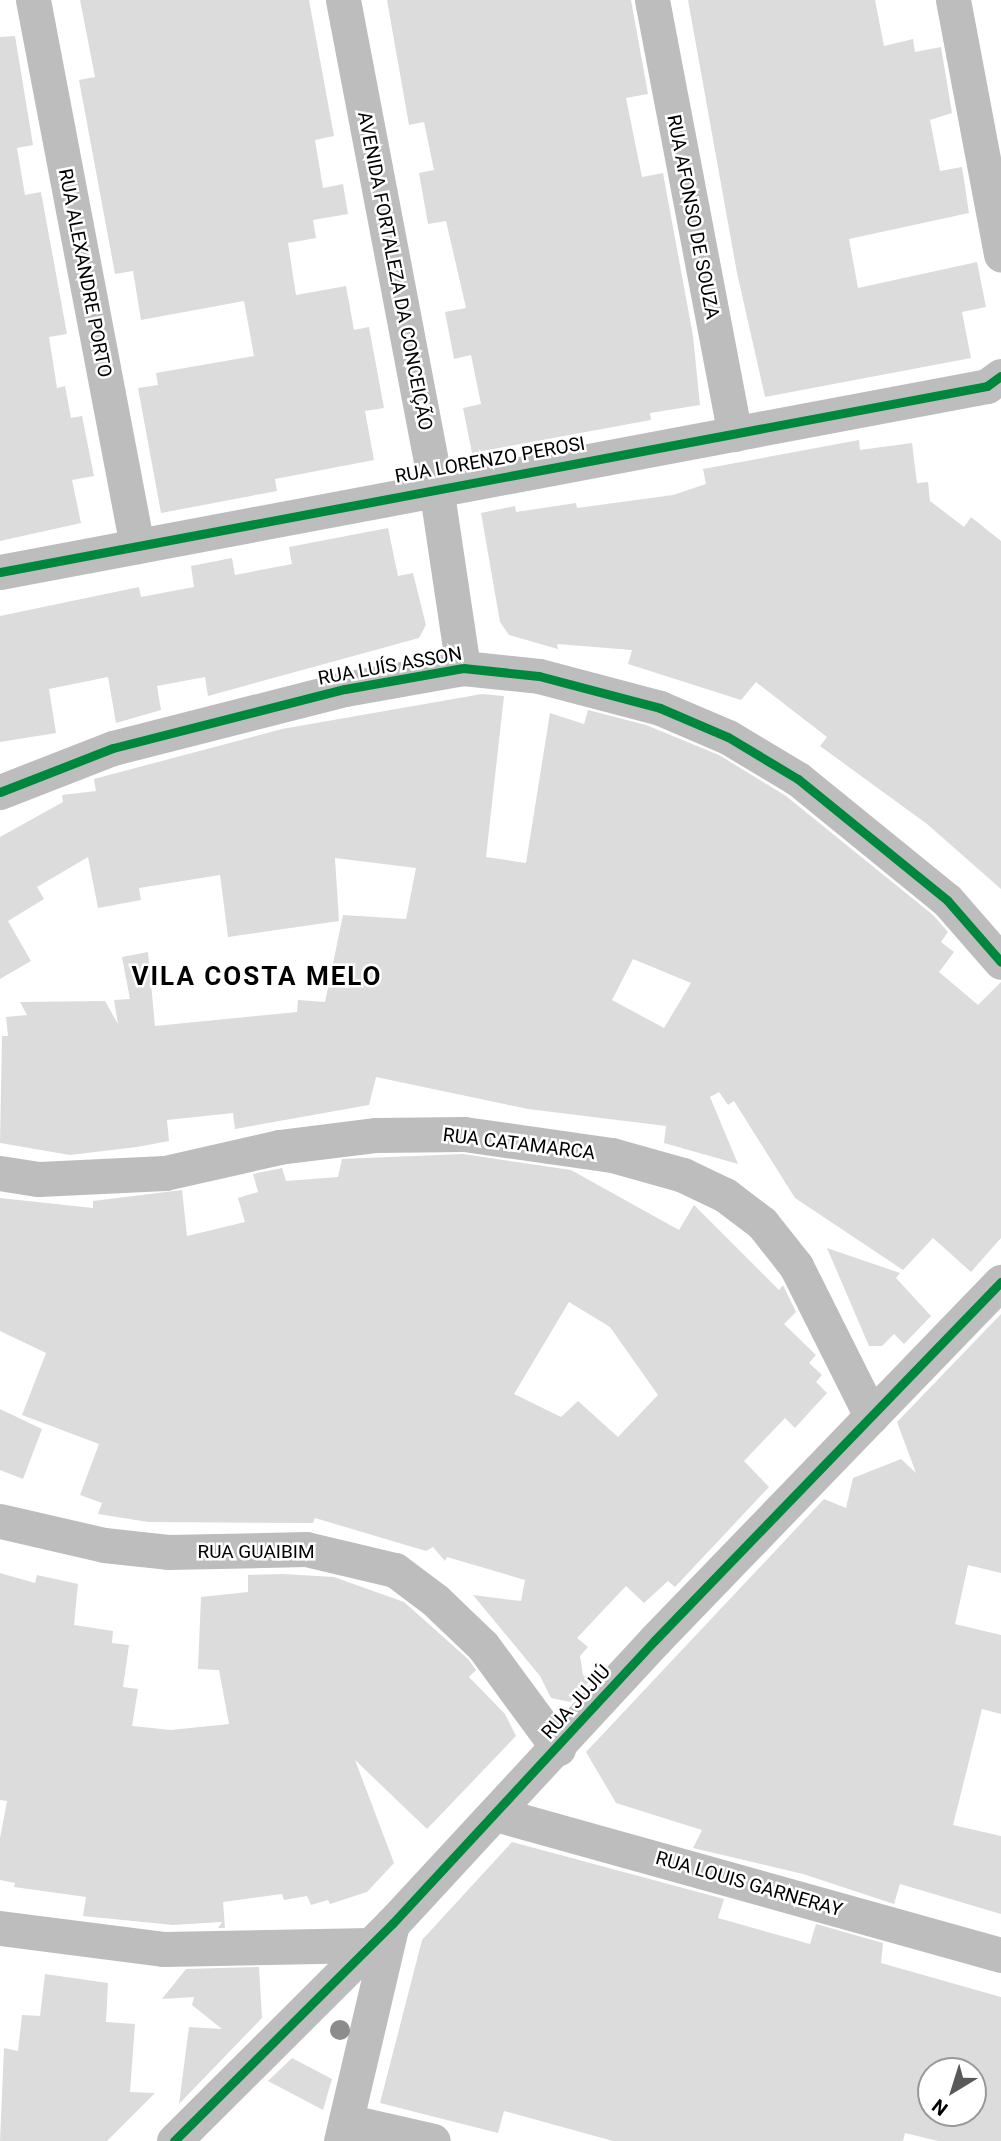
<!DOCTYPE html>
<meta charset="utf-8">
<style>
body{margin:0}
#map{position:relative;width:1001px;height:2141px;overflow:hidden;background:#fff;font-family:Roboto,sans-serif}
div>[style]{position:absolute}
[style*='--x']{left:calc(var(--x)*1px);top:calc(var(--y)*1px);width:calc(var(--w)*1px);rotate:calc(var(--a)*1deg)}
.building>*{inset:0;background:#dcdcdc}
.minor>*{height:35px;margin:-17.5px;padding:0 17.5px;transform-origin:17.5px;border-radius:17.5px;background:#bdbdbd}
.cycleway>*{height:9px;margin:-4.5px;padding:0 4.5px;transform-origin:4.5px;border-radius:4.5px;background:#00873e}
.trees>*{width:20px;height:20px;margin:-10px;border-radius:50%;background:#8c8c8c}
span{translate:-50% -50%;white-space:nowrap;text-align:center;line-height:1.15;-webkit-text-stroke:5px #fff;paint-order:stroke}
.street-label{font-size:19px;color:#000}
.district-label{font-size:26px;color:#000;font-weight:700;letter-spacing:2px}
.north{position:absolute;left:917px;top:2057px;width:70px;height:70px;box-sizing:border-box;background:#fff;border:2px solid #999;border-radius:50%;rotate:218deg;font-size:19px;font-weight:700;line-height:28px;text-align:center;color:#000}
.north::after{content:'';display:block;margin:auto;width:24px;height:32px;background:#595959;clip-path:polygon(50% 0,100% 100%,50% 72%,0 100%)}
</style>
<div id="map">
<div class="building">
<div style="clip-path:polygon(80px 0,309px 0,334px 136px,315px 140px,323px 188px,343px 184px,348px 214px,313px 220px,316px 238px,288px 243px,296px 295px,346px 286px,354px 330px,369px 327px,384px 408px,365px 411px,374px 460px,275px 479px,277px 491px,161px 513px,138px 388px,158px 385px,156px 373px,254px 356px,244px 301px,141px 320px,133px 271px,115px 274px,79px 80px,95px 77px)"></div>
<div style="clip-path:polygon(387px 0,631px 0,648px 94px,626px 98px,642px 177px,663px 173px,693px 336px,700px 405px,650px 413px,651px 420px,472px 453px,463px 408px,481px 404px,471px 355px,454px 359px,445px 312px,466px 308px,446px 221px,428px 224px,419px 173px,434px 170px,424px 122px,409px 125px)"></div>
<div style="clip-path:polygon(688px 0,875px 0,884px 46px,913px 39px,915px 52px,941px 47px,952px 113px,930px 120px,940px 171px,962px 167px,969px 213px,849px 239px,858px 288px,977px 262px,986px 307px,962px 312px,971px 358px,765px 397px,737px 273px)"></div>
<div style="clip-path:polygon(15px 36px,33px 145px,17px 148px,25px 195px,41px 192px,67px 334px,49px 337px,57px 388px,65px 386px,71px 418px,82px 416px,94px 476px,72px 480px,81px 523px,0 541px,0 37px)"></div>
<div style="clip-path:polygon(859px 440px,860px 450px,912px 443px,917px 483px,928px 482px,930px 501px,964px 527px,971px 517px,1001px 541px,1001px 889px,927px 824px,820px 746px,827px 737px,756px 682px,741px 700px,628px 664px,632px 650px,557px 644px,558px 649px,509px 635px,500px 622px,481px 513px,515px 506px,516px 512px,576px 503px,577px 508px,673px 495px,706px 484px,703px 469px)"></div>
<div style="clip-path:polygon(388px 528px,398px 576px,413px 573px,426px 625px,419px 638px,208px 696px,205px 677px,157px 686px,161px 710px,116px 723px,108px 677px,49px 689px,56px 733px,0 742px,0 616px,139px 587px,141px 597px,194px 587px,191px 566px,232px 558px,235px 575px,292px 564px,289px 547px)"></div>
<div style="clip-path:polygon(evenodd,482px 694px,504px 696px,486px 857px,526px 863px,550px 713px,584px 724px,588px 710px,646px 725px,719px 755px,786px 796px,933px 915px,948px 932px,941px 942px,954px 952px,939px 972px,978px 1005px,1001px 982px,1001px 1238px,971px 1272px,933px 1238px,903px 1270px,795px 1198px,734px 1101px,728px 1105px,719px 1092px,710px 1097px,738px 1164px,664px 1143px,666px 1126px,528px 1109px,376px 1077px,369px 1105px,235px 1129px,233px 1113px,167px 1120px,169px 1141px,137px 1147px,70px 1155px,0 1143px,2px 1036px,8px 1036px,6px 1017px,27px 1015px,20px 1002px,105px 1001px,118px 1024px,114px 1000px,130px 999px,122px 957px,148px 952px,155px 1026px,297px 1012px,298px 1000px,325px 1002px,343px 915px,406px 919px,416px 868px,335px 858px,339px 921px,228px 937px,220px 875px,139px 888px,141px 900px,98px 908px,88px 857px,37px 887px,44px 899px,8px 921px,31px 961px,0 979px,0 837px,63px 802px,62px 795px,96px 791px,94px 779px,282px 729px,482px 694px,633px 959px,691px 983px,664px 1028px,612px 1000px,633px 959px)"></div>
<div style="clip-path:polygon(evenodd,463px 1154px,571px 1170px,679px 1230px,694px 1205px,779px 1290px,783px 1285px,796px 1312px,784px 1324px,816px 1355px,809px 1363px,822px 1375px,816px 1382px,827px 1393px,795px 1428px,785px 1418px,744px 1461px,769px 1487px,675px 1587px,668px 1581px,644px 1603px,626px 1586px,577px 1638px,588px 1647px,580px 1656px,583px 1675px,590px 1681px,570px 1702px,551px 1698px,540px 1676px,473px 1595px,521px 1601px,525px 1580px,447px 1557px,445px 1561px,433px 1547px,426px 1551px,315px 1518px,313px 1523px,148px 1522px,98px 1514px,102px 1503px,80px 1495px,99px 1444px,22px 1415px,46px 1353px,0 1331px,0 1198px,93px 1208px,93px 1201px,182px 1190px,187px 1236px,245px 1222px,238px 1198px,258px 1192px,253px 1174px,282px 1168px,286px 1181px,338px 1177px,342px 1159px,463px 1154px,569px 1302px,610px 1327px,658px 1395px,618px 1437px,578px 1401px,561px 1417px,514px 1394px,569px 1302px)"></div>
<div style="clip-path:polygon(827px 1248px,900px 1273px,896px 1278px,931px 1316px,904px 1344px,894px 1334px,882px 1346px,869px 1346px)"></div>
<div style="clip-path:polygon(1001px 1314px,1001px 1573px,968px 1565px,955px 1624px,1001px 1635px,1001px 1714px,982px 1709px,953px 1825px,1001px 1836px,1001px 1914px,900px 1884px,894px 1904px,803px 1874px,693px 1848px,702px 1830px,616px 1803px,586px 1752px,824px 1499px,846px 1508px,853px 1478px,901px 1459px,916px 1473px,897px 1422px)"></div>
<div style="clip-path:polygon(0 1409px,42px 1429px,23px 1479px,0 1470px)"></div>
<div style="clip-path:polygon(0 1573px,35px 1583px,37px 1575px,78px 1584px,74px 1625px,113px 1631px,112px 1643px,129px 1645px,123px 1687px,138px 1689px,132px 1726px,171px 1730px,229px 1724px,219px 1670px,198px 1669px,201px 1597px,248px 1592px,248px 1575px,283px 1574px,334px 1577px,404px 1602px,468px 1659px,476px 1670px,469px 1677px,505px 1714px,516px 1736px,427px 1829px,355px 1760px,394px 1863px,367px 1892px,330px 1904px,328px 1900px,311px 1905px,307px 1896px,284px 1900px,282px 1894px,223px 1902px,225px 1928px,218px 1928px,222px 1922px,173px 1925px,83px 1916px,86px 1897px,14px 1887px,15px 1883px,0 1880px,0 1838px,7px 1801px,0 1800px)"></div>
<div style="clip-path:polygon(evenodd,512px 1842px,724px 1899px,718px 1918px,810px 1944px,816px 1924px,883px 1943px,881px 1963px,1001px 1997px,1001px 2141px,938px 2141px,905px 2133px,903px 2141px,613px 2141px,504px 2111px,498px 2133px,380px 2103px,422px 1940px,512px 1842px,931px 2071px,973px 2071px,973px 2113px,931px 2113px,931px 2071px)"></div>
<div style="clip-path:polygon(259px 1967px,262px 2018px,179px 2104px,189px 2027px,222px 2029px,192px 2005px,194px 1997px,162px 1999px,186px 1969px)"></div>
<div style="clip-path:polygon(45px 1974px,108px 1983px,106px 2022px,135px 2024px,130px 2092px,155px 2093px,107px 2141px,0 2141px,4px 2048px,18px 2051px,22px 2015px,40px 2016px)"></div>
<div style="clip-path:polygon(292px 2058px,332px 2079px,323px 2110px,268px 2081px)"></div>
</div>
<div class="minor">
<div style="--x:33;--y:0;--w:556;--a:79.22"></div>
<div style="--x:343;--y:0;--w:496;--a:79.2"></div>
<div style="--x:436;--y:487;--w:183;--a:81.5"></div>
<div style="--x:652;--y:0;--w:442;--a:79.2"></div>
<div style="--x:953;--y:0;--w:259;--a:79.3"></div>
<div style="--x:0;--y:572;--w:1004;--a:-10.67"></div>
<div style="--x:987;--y:386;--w:17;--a:-36"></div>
<div style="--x:0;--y:792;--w:121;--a:-21.3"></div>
<div style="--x:113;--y:748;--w:239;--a:-14.3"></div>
<div style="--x:345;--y:689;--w:120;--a:-10.1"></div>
<div style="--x:463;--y:668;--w:76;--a:6"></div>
<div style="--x:539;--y:676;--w:125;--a:14.8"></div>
<div style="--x:660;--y:708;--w:74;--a:23.1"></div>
<div style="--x:728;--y:737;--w:82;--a:31"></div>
<div style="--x:798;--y:779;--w:192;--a:39.1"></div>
<div style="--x:947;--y:900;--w:82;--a:48.9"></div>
<div style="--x:0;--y:1173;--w:39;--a:9"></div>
<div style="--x:39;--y:1179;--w:126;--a:-2.7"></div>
<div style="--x:165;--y:1173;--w:117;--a:-12.8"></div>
<div style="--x:279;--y:1147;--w:98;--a:-7.1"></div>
<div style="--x:376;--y:1135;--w:88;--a:-0.7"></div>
<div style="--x:464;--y:1134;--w:149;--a:8.1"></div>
<div style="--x:612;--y:1155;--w:74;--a:15.7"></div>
<div style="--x:683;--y:1175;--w:47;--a:25.5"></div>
<div style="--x:725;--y:1195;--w:46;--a:37.1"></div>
<div style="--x:762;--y:1223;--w:55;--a:51.7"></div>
<div style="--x:796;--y:1266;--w:168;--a:63.4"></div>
<div style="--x:0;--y:1521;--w:107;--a:13"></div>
<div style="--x:104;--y:1545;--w:64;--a:6.2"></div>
<div style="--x:168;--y:1552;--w:138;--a:-1.2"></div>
<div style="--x:306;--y:1549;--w:91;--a:13.3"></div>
<div style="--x:395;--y:1570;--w:50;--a:36.9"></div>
<div style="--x:435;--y:1600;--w:66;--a:43.8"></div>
<div style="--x:483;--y:1646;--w:127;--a:53.7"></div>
<div style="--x:496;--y:1814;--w:524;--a:15.6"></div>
<div style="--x:0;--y:1928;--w:164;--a:7.3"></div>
<div style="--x:163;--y:1949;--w:208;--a:-1.1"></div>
<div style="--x:346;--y:2121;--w:89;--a:12.9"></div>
<div style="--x:174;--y:2141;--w:308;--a:-44.9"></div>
<div style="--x:392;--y:1924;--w:387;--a:-47.2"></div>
<div style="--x:655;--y:1640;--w:498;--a:-46"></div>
<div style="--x:341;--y:2141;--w:223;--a:-76.8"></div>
</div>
<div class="cycleway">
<div style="--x:0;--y:572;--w:1004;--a:-10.67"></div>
<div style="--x:987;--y:386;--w:17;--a:-36"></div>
<div style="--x:0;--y:792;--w:121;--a:-21.3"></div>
<div style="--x:113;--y:748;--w:239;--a:-14.3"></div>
<div style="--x:345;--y:689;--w:120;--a:-10.1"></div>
<div style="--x:463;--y:668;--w:76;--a:6"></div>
<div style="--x:539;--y:676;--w:125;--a:14.8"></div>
<div style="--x:660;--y:708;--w:74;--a:23.1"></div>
<div style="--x:728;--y:737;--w:82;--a:31"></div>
<div style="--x:798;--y:779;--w:192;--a:39.1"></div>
<div style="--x:947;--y:900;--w:82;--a:48.9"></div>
<div style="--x:174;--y:2141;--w:308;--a:-44.9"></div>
<div style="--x:392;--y:1924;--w:387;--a:-47.2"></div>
<div style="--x:655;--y:1640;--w:498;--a:-46"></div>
</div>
<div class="trees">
<div style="left:340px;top:2030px"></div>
</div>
<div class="street-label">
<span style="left:693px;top:217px;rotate:79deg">RUA AFONSO DE SOUZA</span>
<span style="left:395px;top:271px;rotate:79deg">AVENIDA FORTALEZA DA CONCEIÇÃO</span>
<span style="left:85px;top:273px;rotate:79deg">RUA ALEXANDRE PORTO</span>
<span style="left:490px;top:460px;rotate:-10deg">RUA LORENZO PEROSI</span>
<span style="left:390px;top:666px;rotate:-10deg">RUA LUÍS ASSON</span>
<span style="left:519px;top:1144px;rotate:7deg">RUA CATAMARCA</span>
<span style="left:256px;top:1552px">RUA GUAIBIM</span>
<span style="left:576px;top:1702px;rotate:-48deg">RUA JUJIÚ</span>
<span style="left:749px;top:1884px;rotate:16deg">RUA LOUIS GARNERAY</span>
</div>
<div class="district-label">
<span style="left:257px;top:977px">VILA COSTA MELO</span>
</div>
<div class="north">N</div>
</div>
